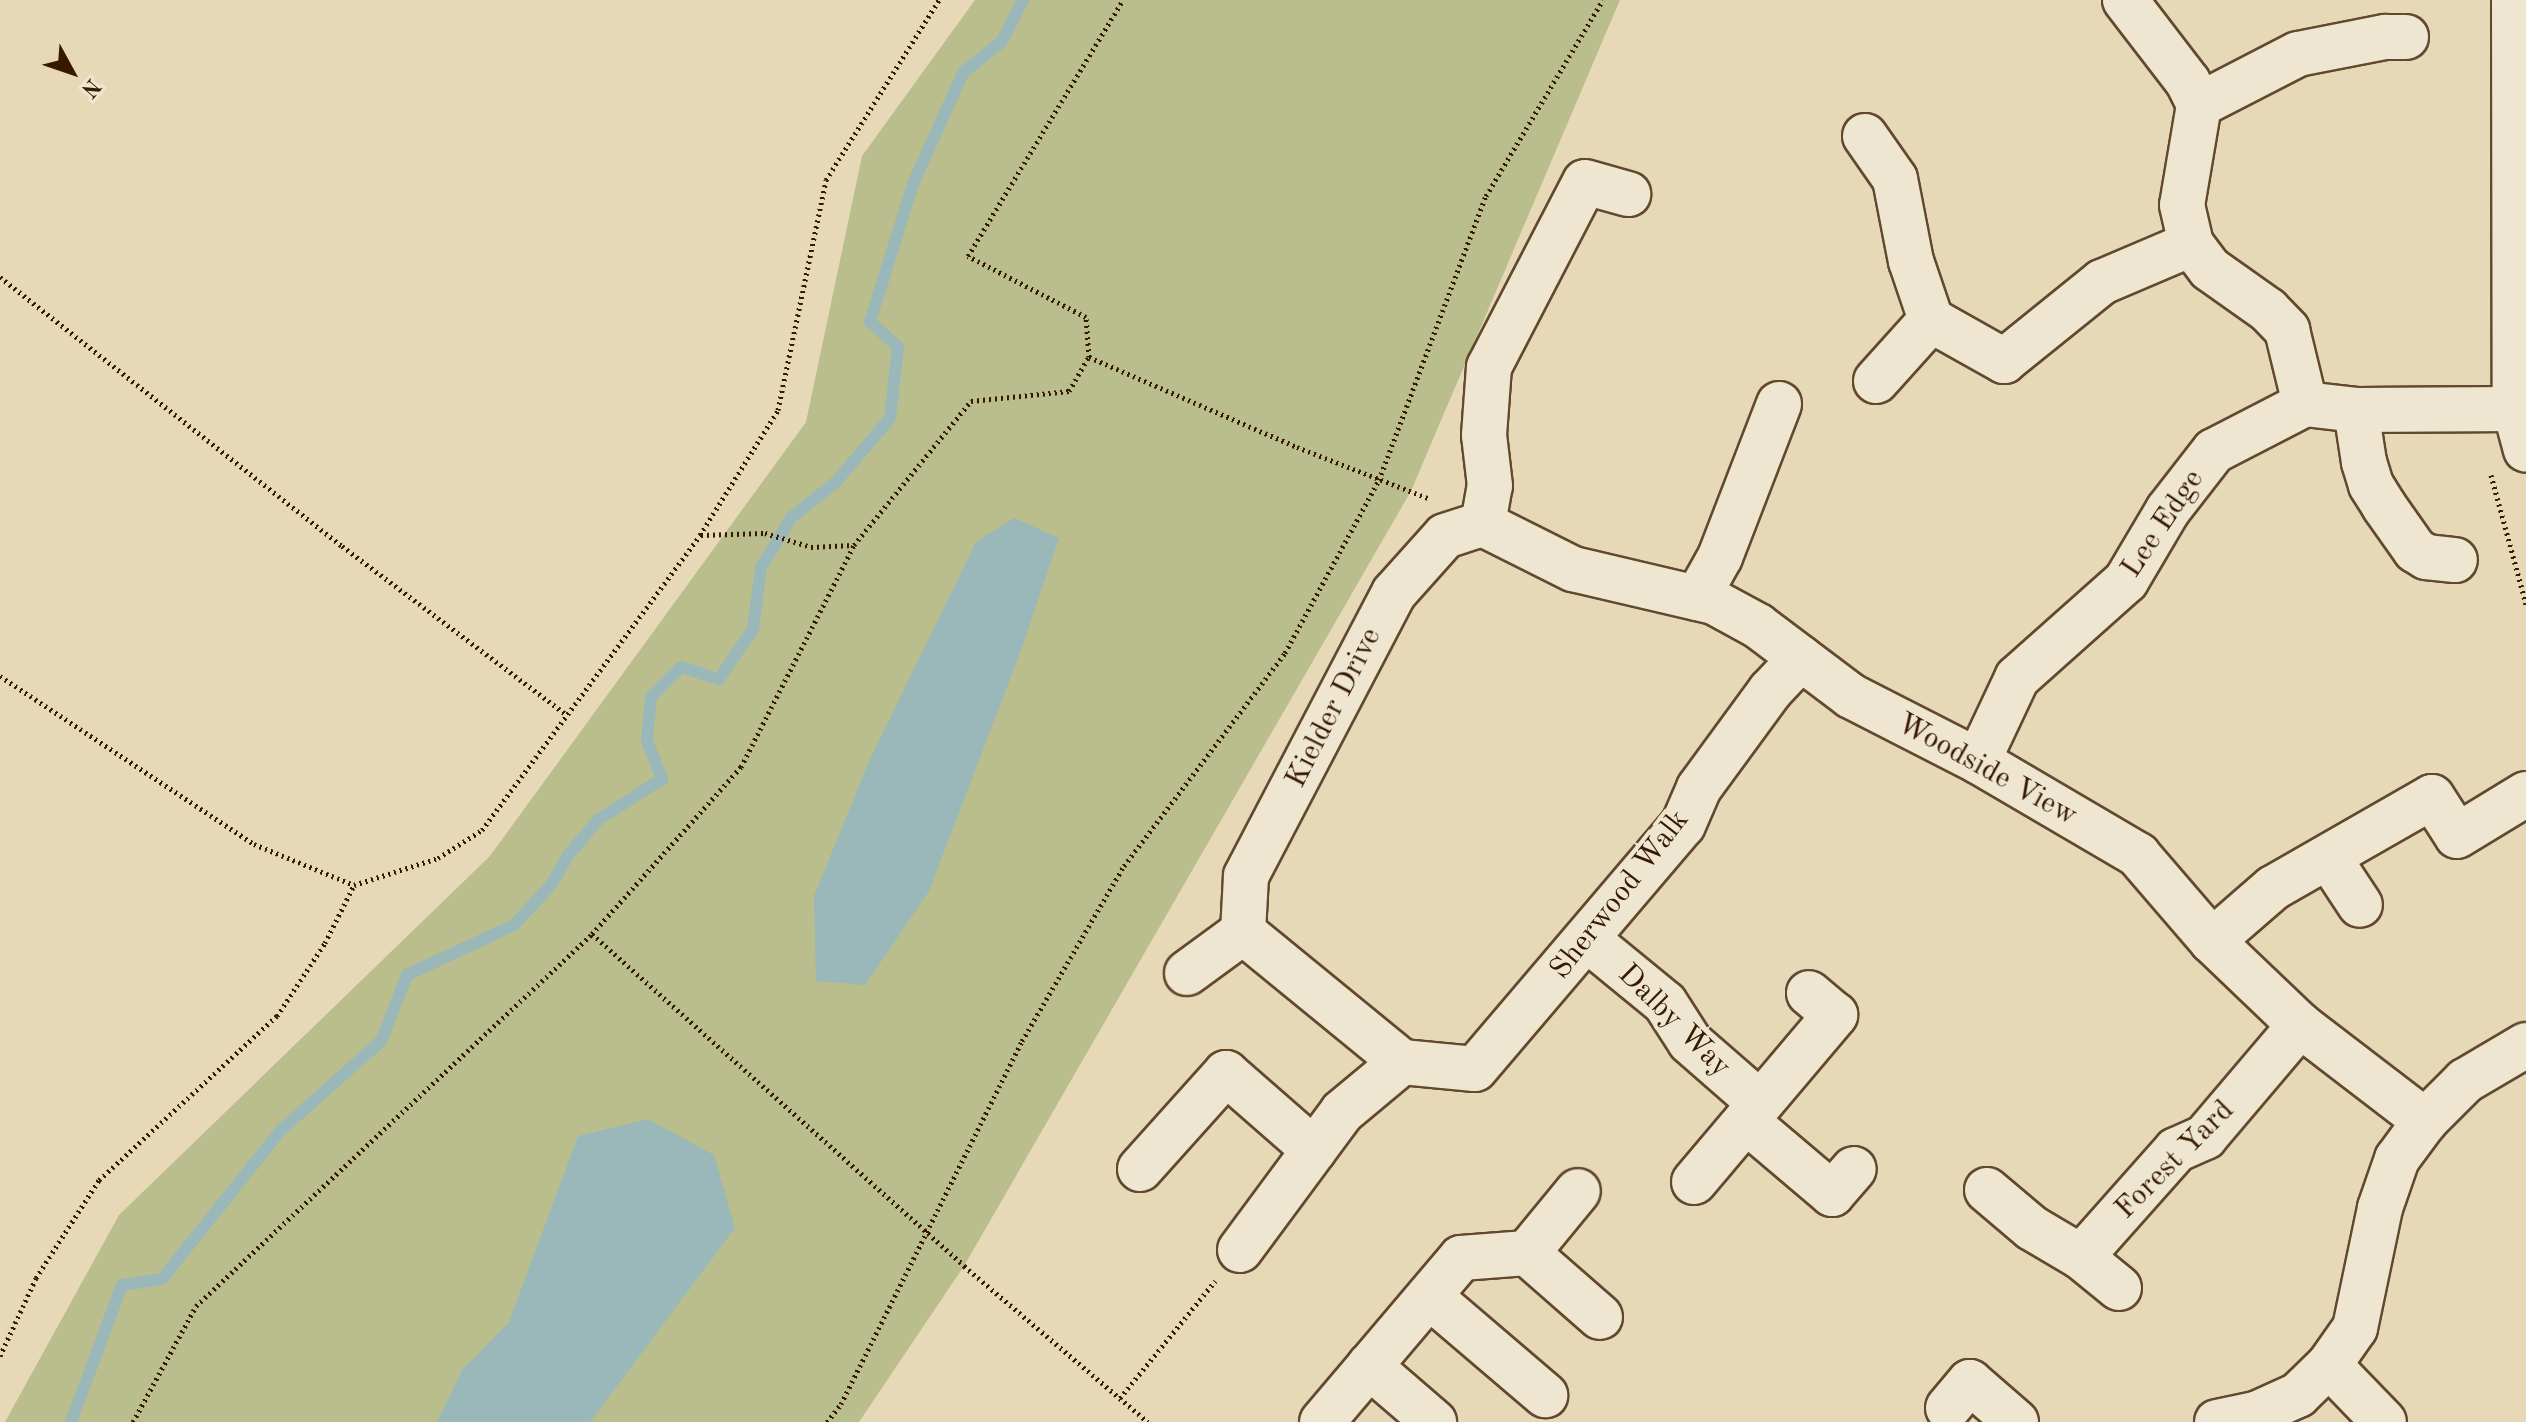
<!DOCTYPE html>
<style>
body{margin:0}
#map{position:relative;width:2526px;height:1422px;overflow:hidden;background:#e7d9b8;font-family:"Old Standard TT",serif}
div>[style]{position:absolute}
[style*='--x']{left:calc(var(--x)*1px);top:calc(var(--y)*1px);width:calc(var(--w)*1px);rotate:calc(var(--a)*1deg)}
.green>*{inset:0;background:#b9be8c}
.water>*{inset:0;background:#9ab8b9}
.stream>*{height:12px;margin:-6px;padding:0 6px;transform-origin:6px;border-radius:6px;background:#9ab8b9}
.path>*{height:5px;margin-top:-2.5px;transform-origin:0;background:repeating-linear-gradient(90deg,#361900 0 2px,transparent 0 6px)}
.roads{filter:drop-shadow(2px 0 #62492e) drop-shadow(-2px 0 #62492e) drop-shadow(0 2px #62492e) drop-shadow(0 -2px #62492e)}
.minor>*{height:44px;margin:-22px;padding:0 22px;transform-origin:22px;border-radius:22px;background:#efe6d1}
span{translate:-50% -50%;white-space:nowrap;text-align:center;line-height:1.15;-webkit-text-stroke:8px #efe6d1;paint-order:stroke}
.street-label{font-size:30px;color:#361900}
.north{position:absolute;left:32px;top:32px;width:80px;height:80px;-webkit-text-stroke:6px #efe6d1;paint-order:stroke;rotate:130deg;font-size:22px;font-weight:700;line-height:32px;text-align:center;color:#361900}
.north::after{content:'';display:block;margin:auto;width:28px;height:36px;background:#361900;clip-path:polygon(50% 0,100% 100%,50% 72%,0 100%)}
</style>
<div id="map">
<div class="green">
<div style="clip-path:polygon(975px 0,1620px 0,1411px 491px,964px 1266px,859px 1422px,5px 1422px,119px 1215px,490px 856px,806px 422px,862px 156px)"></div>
</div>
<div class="water">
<div style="clip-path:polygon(1014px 518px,1059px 538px,1020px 653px,929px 891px,865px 985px,816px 981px,814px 896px,870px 759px,976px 542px)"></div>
<div style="clip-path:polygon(648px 1119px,714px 1155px,735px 1228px,590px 1422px,437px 1422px,462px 1370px,509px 1322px,578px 1136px)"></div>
</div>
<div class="stream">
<div style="--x:71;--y:1422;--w:146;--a:-69.6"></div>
<div style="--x:122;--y:1285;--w:40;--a:-8.5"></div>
<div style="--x:162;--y:1279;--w:189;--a:-51.4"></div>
<div style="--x:280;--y:1131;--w:135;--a:-41.7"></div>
<div style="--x:381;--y:1041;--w:71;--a:-68.5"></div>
<div style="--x:407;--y:975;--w:118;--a:-25"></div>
<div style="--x:514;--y:925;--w:54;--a:-47.2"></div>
<div style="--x:551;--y:885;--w:36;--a:-60"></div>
<div style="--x:569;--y:854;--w:45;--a:-49.5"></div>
<div style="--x:598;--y:820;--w:76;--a:-32.6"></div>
<div style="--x:662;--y:779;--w:41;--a:-111.5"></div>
<div style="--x:647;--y:741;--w:44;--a:-84.8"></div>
<div style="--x:651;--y:697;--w:42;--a:-45"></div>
<div style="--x:681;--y:667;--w:40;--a:18"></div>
<div style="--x:719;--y:679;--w:60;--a:-55.8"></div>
<div style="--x:753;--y:629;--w:62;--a:-82.5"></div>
<div style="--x:761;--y:568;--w:58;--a:-59"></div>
<div style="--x:791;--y:518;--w:58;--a:-38.7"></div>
<div style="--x:836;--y:482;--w:84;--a:-49.8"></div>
<div style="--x:890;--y:418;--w:71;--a:-83.6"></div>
<div style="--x:898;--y:347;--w:38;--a:-138"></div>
<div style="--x:870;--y:322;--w:145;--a:-72.7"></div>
<div style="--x:913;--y:184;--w:122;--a:-65.8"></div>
<div style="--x:963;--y:73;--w:50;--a:-39.4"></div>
<div style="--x:1002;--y:41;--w:46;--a:-62.9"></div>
</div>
<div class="path">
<div style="--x:0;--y:277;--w:435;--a:38.2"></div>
<div style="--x:342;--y:546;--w:281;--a:36.9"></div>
<div style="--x:1089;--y:357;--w:227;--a:23.4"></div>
<div style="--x:1297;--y:447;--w:141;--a:21.3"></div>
<div style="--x:2491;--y:475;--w:134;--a:74.8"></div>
<div style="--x:701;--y:535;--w:64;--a:-1.8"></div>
<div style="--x:765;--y:533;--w:48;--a:16.9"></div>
<div style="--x:811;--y:547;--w:42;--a:-2.7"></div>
<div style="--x:0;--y:676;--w:305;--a:33.5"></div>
<div style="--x:254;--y:844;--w:108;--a:22.3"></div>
<div style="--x:592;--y:934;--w:499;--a:41.7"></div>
<div style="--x:964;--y:1266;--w:241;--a:40.3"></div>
<div style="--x:0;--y:1356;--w:86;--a:-65.2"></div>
<div style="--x:36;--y:1278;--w:117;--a:-57.3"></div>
<div style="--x:99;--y:1180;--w:242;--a:-42.7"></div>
<div style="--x:277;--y:1016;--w:87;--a:-56.7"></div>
<div style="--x:325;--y:943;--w:65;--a:-63.4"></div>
<div style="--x:354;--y:885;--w:88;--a:-17.8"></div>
<div style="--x:438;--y:858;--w:52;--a:-32.5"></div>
<div style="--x:482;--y:830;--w:367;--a:-53.5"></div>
<div style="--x:700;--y:535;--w:147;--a:-58"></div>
<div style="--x:778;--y:410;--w:235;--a:-78.2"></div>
<div style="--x:826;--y:180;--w:213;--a:-57.9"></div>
<div style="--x:1120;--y:1398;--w:151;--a:-50.9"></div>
<div style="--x:133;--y:1422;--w:132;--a:-61.5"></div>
<div style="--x:196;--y:1306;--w:543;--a:-43.21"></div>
<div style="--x:592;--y:934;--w:224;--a:-48.3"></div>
<div style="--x:741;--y:767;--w:249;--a:-63"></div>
<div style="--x:854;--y:545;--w:186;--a:-50.9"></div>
<div style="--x:971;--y:401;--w:99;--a:-5.8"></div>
<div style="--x:1069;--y:391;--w:39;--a:-60"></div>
<div style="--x:1089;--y:357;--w:40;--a:-94.3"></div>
<div style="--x:1086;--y:317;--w:133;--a:-152.7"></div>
<div style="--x:968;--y:256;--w:299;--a:-58.8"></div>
<div style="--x:827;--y:1422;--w:23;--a:-52"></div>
<div style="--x:841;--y:1404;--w:406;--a:-63.5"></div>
<div style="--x:1022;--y:1041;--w:203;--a:-59.8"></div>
<div style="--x:1124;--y:866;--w:267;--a:-52.9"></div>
<div style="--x:1285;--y:653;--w:197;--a:-61.5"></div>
<div style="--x:1379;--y:480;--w:303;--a:-69.4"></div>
<div style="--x:1486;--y:196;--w:228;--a:-59.2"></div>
</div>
<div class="roads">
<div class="minor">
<div style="--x:2125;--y:0;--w:103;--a:52.5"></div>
<div style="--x:2188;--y:82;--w:25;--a:64"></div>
<div style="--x:2199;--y:105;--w:101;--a:99.6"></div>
<div style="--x:2182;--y:205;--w:40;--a:77"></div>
<div style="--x:2191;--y:244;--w:31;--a:53"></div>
<div style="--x:2210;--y:269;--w:71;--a:35.3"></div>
<div style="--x:2268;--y:310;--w:28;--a:46"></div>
<div style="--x:2287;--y:330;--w:76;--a:76.3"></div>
<div style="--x:2514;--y:0;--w:409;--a:89.9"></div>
<div style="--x:2515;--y:409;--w:42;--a:75"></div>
<div style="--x:2199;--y:105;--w:111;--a:-27.3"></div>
<div style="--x:2298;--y:54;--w:89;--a:-11.1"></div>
<div style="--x:2385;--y:37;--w:21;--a:0"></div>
<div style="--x:1865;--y:136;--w:52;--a:55.1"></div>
<div style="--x:1895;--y:179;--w:84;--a:79"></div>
<div style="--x:1911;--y:261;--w:62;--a:71.3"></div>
<div style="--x:1931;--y:320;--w:84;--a:29.3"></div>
<div style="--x:2004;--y:361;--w:126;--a:-38.9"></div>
<div style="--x:2102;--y:282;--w:97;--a:-23.1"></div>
<div style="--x:1876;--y:381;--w:82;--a:-48"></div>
<div style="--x:2356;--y:410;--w:53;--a:81.3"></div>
<div style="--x:2364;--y:462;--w:24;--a:73"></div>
<div style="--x:2371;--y:485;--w:25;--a:58"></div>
<div style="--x:2384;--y:506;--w:54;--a:54.8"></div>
<div style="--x:2415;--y:550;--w:13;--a:32"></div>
<div style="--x:2426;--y:557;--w:29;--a:6"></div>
<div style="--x:1483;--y:524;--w:101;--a:26.6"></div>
<div style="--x:1573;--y:569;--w:145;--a:13.2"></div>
<div style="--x:1714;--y:602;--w:50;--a:28.6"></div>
<div style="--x:1758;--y:626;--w:116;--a:37"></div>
<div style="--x:1851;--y:696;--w:143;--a:27.1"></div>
<div style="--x:1978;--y:761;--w:186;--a:30.4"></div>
<div style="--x:2138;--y:855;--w:113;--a:49.3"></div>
<div style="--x:2212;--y:941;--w:122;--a:43.7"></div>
<div style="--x:2300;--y:1025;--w:158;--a:37.5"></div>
<div style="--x:1483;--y:524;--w:39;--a:-80"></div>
<div style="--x:1490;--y:486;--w:51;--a:-96.7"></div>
<div style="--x:1484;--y:435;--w:68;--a:-85.8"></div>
<div style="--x:1489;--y:367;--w:208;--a:-62.6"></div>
<div style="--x:1585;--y:182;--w:45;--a:15.6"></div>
<div style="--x:1697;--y:598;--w:47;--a:-60.7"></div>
<div style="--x:1720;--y:557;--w:164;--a:-68.9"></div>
<div style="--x:1978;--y:761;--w:92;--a:-64.8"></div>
<div style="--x:2017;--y:678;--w:146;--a:-41.7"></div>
<div style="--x:2126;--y:581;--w:82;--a:-59.4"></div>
<div style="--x:2168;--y:510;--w:75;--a:-52.1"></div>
<div style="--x:2214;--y:451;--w:102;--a:-27.3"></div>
<div style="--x:2305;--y:404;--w:51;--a:6.7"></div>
<div style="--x:2356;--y:410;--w:159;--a:-0.4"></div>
<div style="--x:2329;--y:858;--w:56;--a:56.6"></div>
<div style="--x:1243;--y:932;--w:205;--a:39.3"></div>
<div style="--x:1402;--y:1062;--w:73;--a:5.5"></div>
<div style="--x:1475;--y:1069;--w:321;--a:-49.6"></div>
<div style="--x:1683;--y:825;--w:40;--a:-66.6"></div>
<div style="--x:1699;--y:788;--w:120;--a:-53.8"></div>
<div style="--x:1770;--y:691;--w:45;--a:-46.8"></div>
<div style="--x:1243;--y:932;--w:56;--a:-86.9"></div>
<div style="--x:1246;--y:876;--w:319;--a:-62.4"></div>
<div style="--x:1394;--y:593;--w:76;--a:-48.2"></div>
<div style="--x:1445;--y:536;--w:40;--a:-18"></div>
<div style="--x:1588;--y:940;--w:99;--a:39.3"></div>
<div style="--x:1665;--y:1003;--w:46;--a:57.3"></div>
<div style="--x:1690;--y:1042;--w:93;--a:41.1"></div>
<div style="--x:2212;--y:941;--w:81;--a:-41"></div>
<div style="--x:2273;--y:888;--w:183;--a:-29.8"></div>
<div style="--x:2432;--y:797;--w:46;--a:57.3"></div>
<div style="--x:2457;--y:836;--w:81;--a:-31.3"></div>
<div style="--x:1187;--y:973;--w:69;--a:-36.2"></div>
<div style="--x:1746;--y:1121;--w:113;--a:40.3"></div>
<div style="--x:1832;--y:1194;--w:33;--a:-49"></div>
<div style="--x:1140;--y:1169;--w:129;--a:-48.1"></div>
<div style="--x:1226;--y:1073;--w:117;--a:41.2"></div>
<div style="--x:1694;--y:1182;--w:219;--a:-49.8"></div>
<div style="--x:1835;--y:1015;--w:34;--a:-140"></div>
<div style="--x:1987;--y:1190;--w:59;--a:40.2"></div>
<div style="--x:2032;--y:1228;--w:57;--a:30.6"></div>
<div style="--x:2081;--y:1257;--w:49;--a:39.2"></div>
<div style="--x:1240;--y:1250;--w:172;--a:-53.5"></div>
<div style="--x:1342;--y:1112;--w:78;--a:-39.8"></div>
<div style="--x:1527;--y:1253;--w:80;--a:-50.6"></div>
<div style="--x:2081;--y:1257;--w:143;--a:-48.4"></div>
<div style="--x:2176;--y:1150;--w:32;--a:-24"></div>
<div style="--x:2205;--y:1137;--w:147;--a:-49.7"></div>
<div style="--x:1429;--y:1296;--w:153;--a:40.5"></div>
<div style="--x:2329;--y:1365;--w:79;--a:46"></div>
<div style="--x:1369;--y:1366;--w:86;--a:40.7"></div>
<div style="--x:1948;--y:1408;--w:34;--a:-50"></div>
<div style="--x:1970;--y:1382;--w:61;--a:41"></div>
<div style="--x:1322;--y:1422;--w:215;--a:-49.7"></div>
<div style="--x:1461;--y:1258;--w:66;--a:-4.3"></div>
<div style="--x:1527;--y:1253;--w:97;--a:41.2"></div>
<div style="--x:2217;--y:1422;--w:40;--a:-12"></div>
<div style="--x:2256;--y:1414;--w:46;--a:-24.3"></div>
<div style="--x:2298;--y:1395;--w:43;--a:-44.1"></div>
<div style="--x:2329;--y:1365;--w:45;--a:-54.9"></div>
<div style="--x:2355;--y:1328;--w:123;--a:-78.2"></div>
<div style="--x:2380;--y:1208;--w:52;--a:-70.9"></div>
<div style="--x:2397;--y:1159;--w:47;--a:-53.6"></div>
<div style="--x:2425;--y:1121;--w:57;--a:-45"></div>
<div style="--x:2465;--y:1081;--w:71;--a:-30.5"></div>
</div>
</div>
<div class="street-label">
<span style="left:2163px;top:524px;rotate:-56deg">Lee Edge</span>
<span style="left:1334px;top:708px;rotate:-63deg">Kielder Drive</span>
<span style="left:1987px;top:770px;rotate:29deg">Woodside View</span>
<span style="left:1620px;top:895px;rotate:-52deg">Sherwood Walk</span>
<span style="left:1674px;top:1021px;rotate:45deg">Dalby Way</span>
<span style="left:2175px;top:1160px;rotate:-45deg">Forest Yard</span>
</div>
<div class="north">N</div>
</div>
